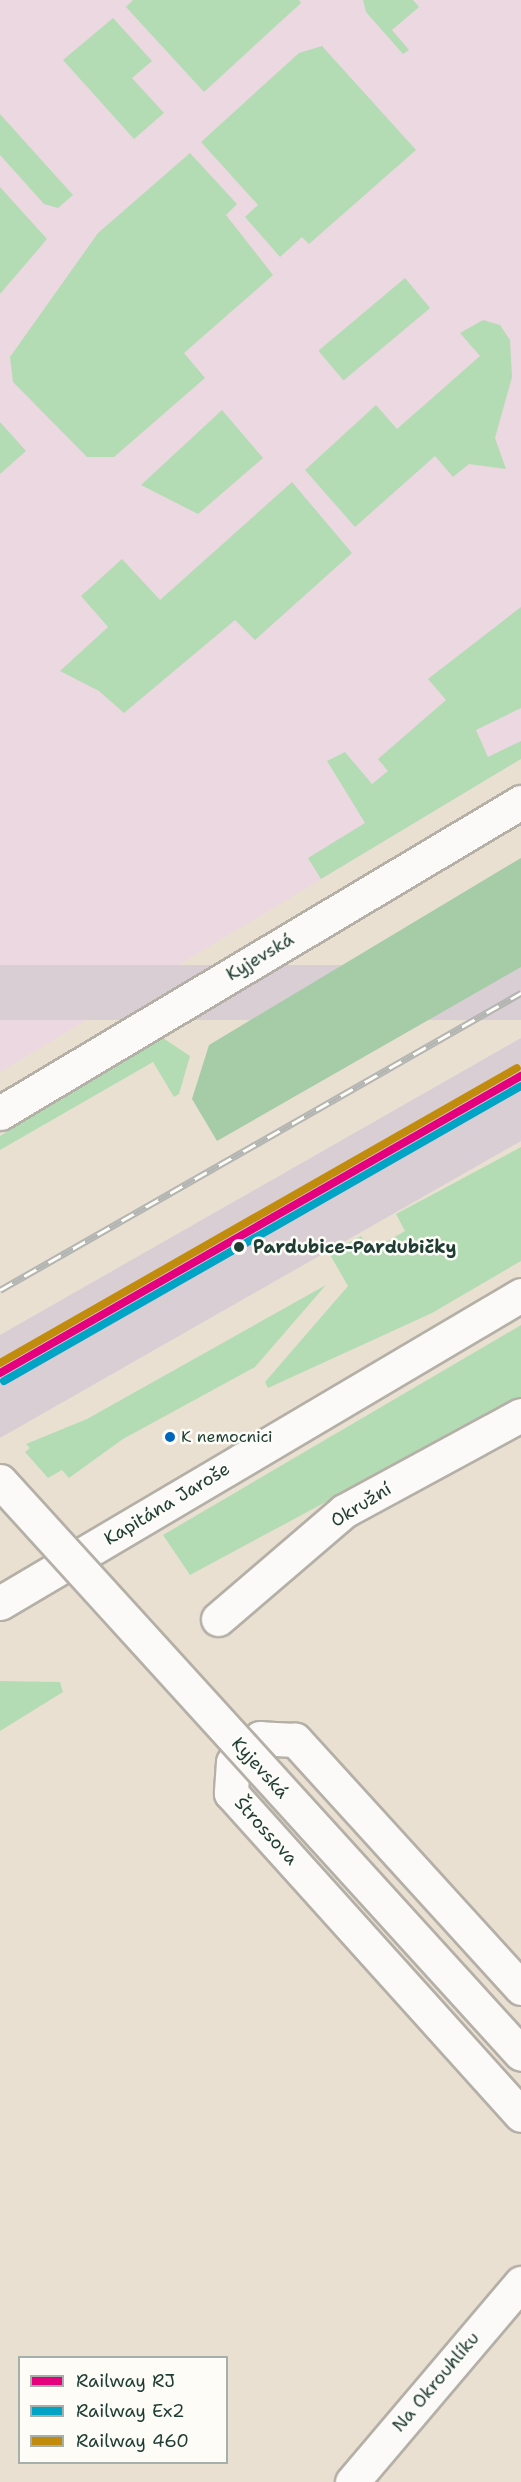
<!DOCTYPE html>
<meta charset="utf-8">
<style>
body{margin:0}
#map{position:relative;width:521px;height:2482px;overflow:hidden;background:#eae0d2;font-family:"Shantell Sans",sans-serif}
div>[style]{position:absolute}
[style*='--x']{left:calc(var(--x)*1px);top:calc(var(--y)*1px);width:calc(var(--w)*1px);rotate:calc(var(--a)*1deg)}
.built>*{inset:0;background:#ebd8e0}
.industrial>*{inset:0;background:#d9ced4;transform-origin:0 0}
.green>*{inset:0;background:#b3dcb4;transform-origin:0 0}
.forest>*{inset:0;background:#a5cba7}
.roads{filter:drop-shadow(2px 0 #b4b0a7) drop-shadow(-2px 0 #b4b0a7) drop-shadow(0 2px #b4b0a7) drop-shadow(0 -2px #b4b0a7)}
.minor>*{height:33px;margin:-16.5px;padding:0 16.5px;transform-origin:16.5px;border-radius:16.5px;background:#fcfaf8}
.primary>*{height:33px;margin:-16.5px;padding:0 16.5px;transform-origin:16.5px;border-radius:16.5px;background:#fcfaf8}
.rail>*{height:7px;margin-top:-3.5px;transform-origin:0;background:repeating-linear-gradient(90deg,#fdfcf7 0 14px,#b3b5b2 0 28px);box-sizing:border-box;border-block:2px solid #b3b5b2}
.bridges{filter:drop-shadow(2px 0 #b4b0a7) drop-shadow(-2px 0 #b4b0a7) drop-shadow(0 2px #b4b0a7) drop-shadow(0 -2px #b4b0a7)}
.tertiary-bridge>*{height:33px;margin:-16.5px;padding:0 16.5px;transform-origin:16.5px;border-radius:16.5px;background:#fcfaf8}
.rail-1>*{height:8px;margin:-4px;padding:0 4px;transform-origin:4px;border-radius:4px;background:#e5007d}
.rail-2>*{height:8px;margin:-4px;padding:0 4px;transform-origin:4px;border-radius:4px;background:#02a4c6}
.rail-3>*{height:8px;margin:-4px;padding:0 4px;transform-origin:4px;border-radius:4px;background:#c18c0d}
.dots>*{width:16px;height:16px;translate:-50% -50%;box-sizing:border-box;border:3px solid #fdfcf7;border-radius:50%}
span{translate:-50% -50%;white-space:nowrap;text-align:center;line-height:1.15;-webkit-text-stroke:5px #fdfcf7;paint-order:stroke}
.bus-label{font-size:16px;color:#1f3d34}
.left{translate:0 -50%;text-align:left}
.street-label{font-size:18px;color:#1f3d34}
.stop-label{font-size:18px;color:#1f3d34;font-weight:700}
.legend{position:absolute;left:18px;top:2356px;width:210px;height:108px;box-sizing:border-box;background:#fdfcf7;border:2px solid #a4b0a9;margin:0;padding:8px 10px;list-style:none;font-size:18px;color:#1f3d34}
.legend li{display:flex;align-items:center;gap:12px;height:30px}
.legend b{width:30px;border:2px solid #a4b0a9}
</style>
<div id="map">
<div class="built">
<div style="clip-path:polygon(0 0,521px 0,521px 759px,0 1072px)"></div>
</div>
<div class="industrial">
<div style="left:521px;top:965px;width:55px;height:600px;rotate:90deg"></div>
<div style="clip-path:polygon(521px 1038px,521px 1141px,0 1438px,0 1335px)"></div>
</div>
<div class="green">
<div style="clip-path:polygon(133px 0,299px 0,301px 3px,204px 92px,126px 7px)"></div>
<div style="clip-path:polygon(363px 0,413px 0,419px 7px,392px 30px,409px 50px,403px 54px,366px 12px)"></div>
<div style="clip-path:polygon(113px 18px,152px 61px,132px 78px,164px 113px,134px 139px,63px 60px)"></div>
<div style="clip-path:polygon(322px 46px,416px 150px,309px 244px,302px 237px,280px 257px,245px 217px,258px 205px,201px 142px,299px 53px)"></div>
<div style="clip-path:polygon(0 114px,73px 195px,58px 208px,44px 204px,0 155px)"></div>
<div style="clip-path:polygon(190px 153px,237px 204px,226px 215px,273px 275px,184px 353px,205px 378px,114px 457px,87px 457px,13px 382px,10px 357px,98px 233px)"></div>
<div style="clip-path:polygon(0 187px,47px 239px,0 294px)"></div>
<div style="left:405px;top:278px;width:39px;height:113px;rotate:50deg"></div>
<div style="clip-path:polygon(483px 320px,500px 325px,510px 340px,512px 377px,495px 438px,506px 469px,469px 464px,453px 477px,435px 456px,355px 527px,305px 470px,376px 405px,397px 429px,480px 356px,460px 333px)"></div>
<div style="clip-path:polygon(222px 410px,263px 458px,198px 514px,141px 485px)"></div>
<div style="clip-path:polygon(0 422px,26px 451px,0 474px)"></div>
<div style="clip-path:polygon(292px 482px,352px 553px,255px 640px,235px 620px,124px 713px,99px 691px,60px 671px,108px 627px,81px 596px,122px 559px,160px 600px)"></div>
<div style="clip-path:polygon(521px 607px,521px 708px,476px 730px,488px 757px,521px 741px,521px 759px,321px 879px,308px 858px,365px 823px,327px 761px,345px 752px,372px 784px,388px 771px,378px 759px,446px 700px,428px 679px)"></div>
<div style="clip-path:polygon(163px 1038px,190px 1056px,179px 1094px,174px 1097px,153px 1062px,0 1150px,0 1136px)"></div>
<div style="clip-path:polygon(521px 1147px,521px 1261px,432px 1313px,268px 1388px,265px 1382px,348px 1286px,329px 1253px,361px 1236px,370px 1251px,405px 1231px,396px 1214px)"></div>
<div style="clip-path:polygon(326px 1285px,255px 1367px,123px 1439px,69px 1478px,62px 1470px,48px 1478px,25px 1452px,30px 1448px,26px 1444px,87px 1419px)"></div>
<div style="clip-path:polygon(521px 1325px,521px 1397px,190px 1575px,163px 1535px)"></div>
<div style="clip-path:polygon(0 1681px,60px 1682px,63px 1692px,0 1731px)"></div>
</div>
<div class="forest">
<div style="clip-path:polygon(521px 858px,521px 967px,217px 1141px,192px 1099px,209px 1045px)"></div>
</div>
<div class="roads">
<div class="minor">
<div style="--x:0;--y:1113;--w:607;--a:-30.83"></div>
<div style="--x:218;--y:1619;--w:166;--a:-40.6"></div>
<div style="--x:344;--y:1511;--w:201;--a:-28.5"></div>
<div style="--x:521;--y:1988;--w:336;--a:-132.3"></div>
<div style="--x:295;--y:1740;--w:35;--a:-177"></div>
<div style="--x:260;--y:1738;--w:36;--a:138"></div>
<div style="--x:233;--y:1762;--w:31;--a:94"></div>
<div style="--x:231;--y:1793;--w:433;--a:48"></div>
<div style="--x:352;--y:2482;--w:261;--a:-49.7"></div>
</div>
<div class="primary">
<div style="--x:0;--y:1603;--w:605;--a:-30.59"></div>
</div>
</div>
<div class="rail">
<div style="--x:0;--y:1290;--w:600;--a:-29.69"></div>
</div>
<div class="bridges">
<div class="tertiary-bridge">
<div style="--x:0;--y:1481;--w:774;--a:47.72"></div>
</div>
</div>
<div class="rail-1">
<div style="--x:0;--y:1373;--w:600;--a:-29.69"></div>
</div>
<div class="rail-2">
<div style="--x:4;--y:1381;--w:595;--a:-29.71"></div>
</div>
<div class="rail-3">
<div style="--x:0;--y:1363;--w:595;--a:-29.71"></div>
</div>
<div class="dots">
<div style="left:239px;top:1247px;background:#1f3d34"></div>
<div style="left:170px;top:1437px;background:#0065bd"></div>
</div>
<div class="bus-label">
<span class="left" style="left:181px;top:1437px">K nemocnici</span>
</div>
<div class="street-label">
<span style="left:260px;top:957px;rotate:-31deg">Kyjevská</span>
<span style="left:167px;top:1504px;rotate:-31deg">Kapitána Jaroše</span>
<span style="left:361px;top:1505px;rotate:-32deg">Okružní</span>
<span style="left:260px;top:1768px;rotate:48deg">Kyjevská</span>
<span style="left:266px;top:1831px;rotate:48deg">Štrossova</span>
<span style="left:436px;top:2382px;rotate:-50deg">Na Okrouhlíku</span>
</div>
<div class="stop-label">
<span class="left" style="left:253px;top:1247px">Pardubice-Pardubičky</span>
</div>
<ul class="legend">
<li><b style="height:8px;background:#e5007d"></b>Railway RJ</li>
<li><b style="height:8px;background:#02a4c6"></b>Railway Ex2</li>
<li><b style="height:8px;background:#c18c0d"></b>Railway 460</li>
</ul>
</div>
